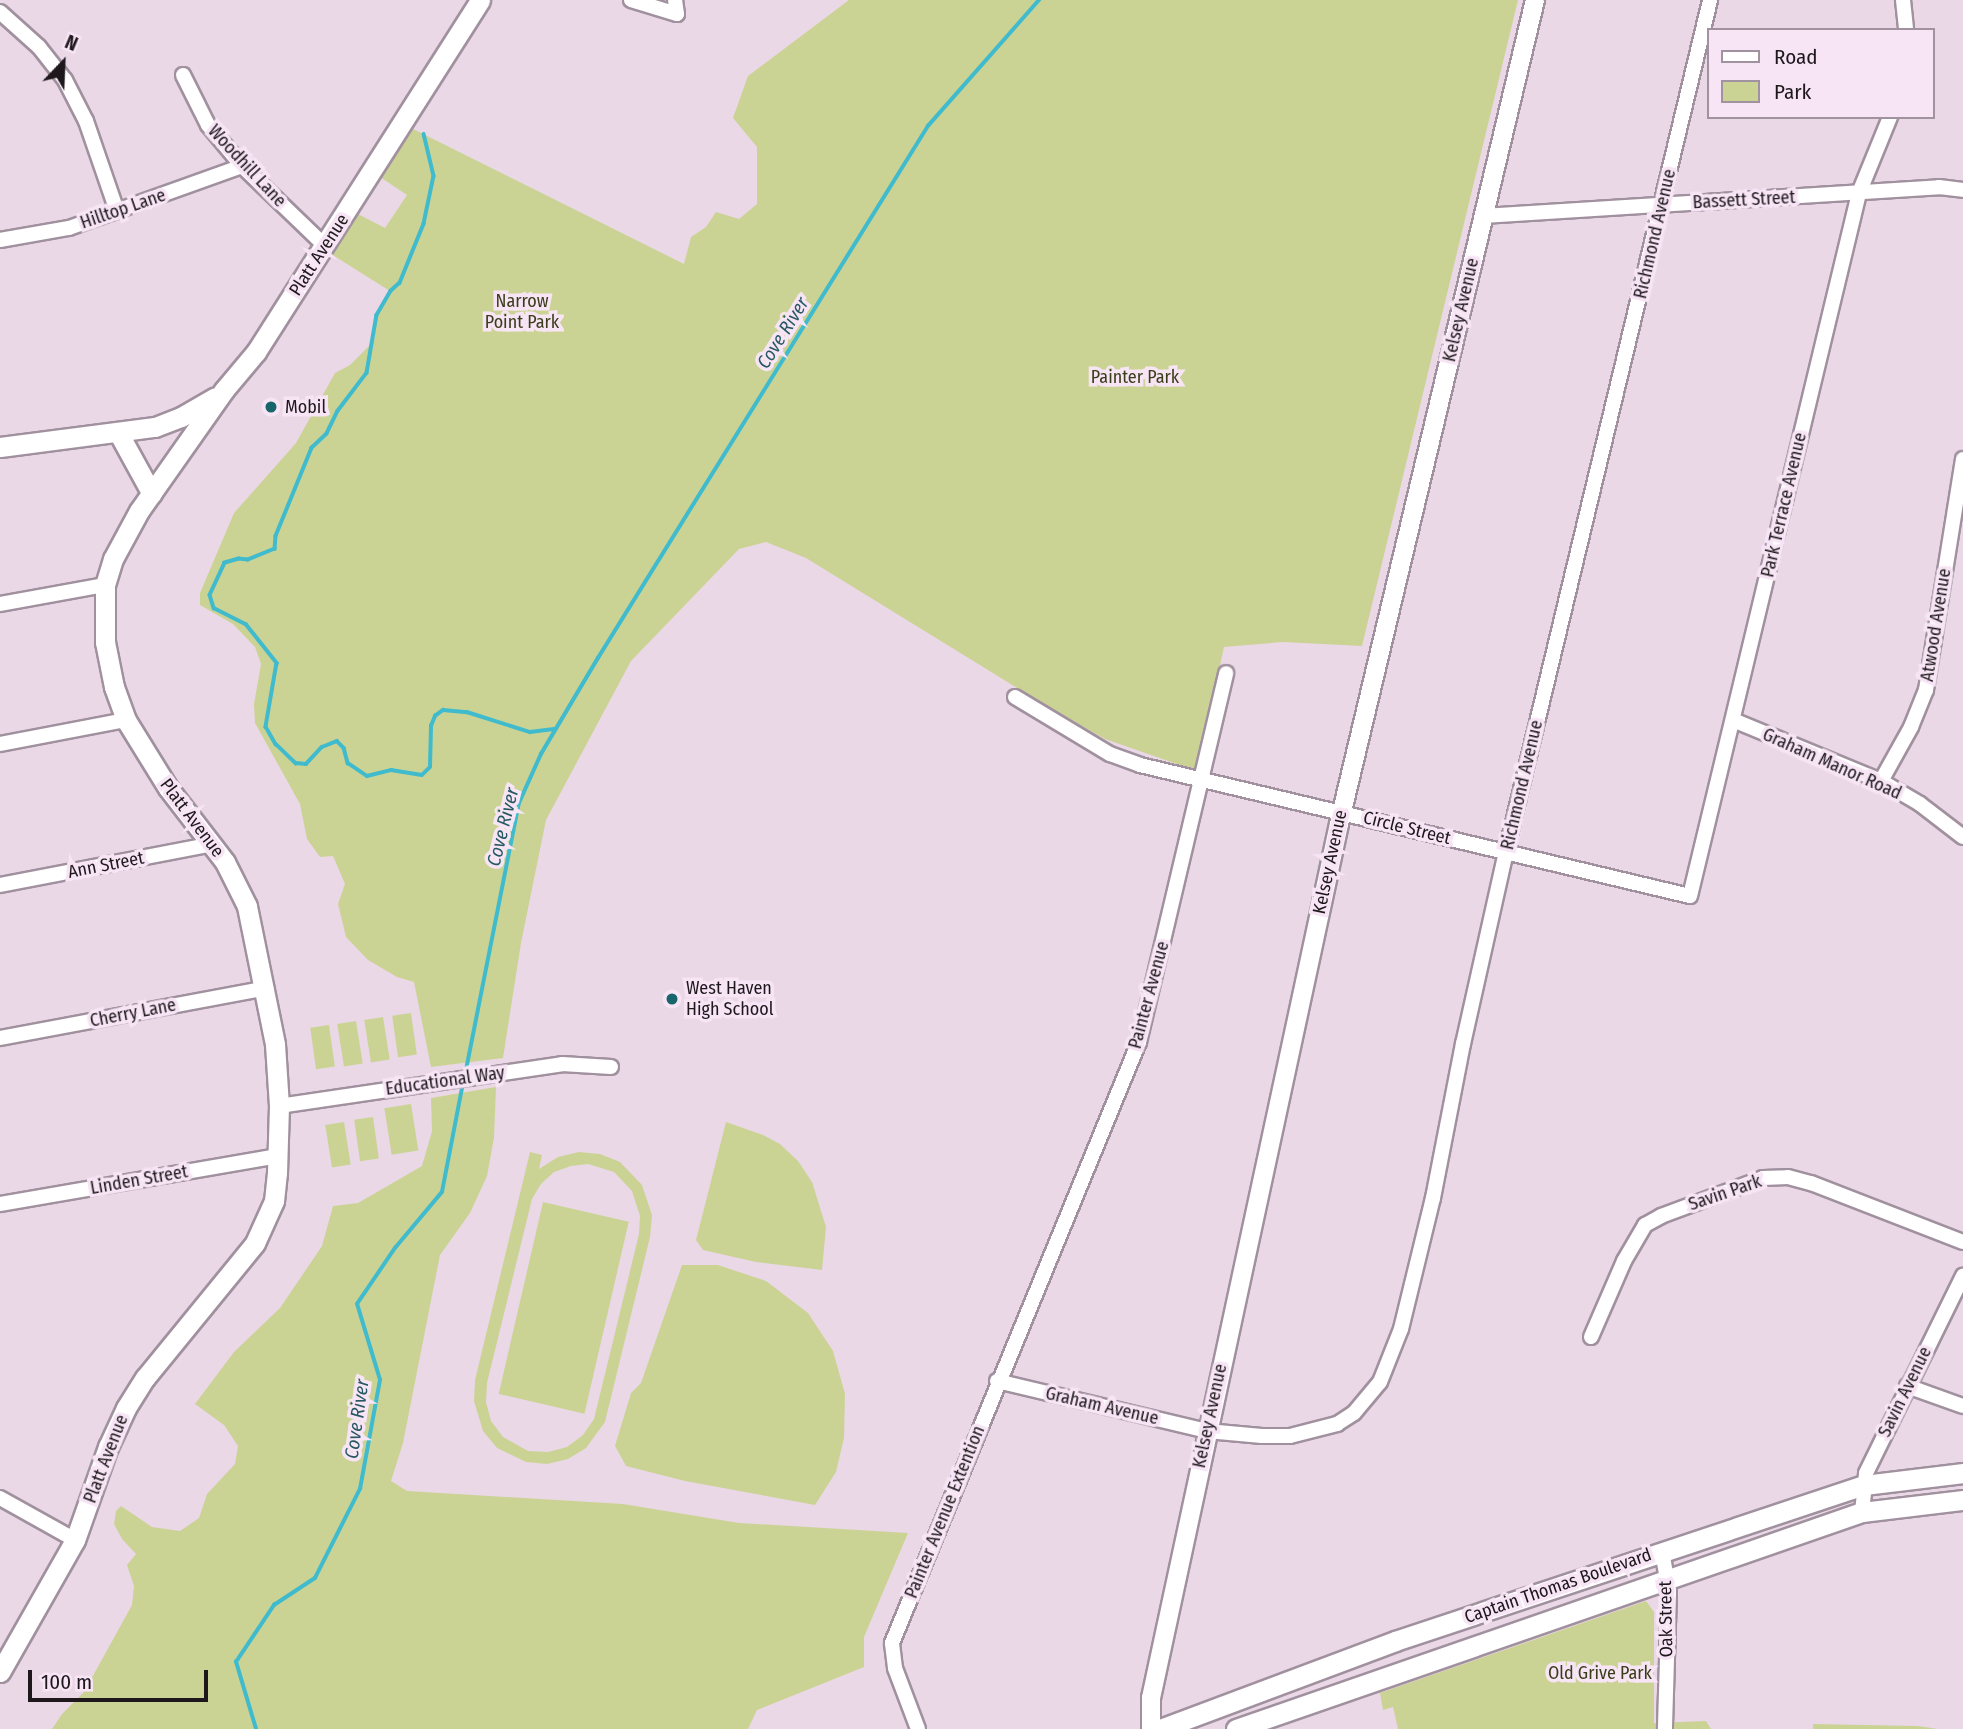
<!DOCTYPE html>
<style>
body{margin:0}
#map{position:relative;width:1963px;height:1729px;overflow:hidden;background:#ead8e7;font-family:"Fira Sans Condensed",sans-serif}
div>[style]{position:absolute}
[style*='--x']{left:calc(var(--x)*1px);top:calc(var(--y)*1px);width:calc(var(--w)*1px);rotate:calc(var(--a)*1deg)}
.green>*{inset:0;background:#cbd394;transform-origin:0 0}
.stream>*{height:3.5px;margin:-1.75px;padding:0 1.75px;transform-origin:1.75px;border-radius:1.75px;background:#3fbbcd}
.roads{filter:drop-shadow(2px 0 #a1919f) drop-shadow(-2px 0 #a1919f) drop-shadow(0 2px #a1919f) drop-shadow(0 -2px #a1919f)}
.minor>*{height:14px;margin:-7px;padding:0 7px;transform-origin:7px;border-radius:7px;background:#fff}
.tertiary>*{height:18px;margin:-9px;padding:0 9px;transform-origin:9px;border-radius:9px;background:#fff}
.secondary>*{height:19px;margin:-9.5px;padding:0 9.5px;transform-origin:9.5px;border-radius:9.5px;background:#fff}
.dots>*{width:19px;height:19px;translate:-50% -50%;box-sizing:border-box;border:4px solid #f7e5f5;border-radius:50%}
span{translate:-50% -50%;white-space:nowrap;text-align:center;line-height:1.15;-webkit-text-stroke:7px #f7e5f5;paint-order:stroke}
.street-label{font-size:18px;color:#1e181d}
.park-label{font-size:18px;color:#3a3d19}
.poi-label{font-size:18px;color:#1e181d}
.left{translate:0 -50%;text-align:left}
.water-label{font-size:19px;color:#265961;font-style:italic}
.legend{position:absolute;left:1707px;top:28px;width:228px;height:91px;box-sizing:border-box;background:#f7e5f5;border:2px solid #a0939f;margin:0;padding:9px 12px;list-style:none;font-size:21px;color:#1e181d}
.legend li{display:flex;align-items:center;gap:14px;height:35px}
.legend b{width:35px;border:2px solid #a0939f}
.north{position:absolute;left:28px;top:28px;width:70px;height:70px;-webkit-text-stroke:5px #f7e5f5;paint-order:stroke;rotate:23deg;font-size:19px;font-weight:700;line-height:28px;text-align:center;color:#1e181d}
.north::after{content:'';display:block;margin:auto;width:24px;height:32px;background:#1e181d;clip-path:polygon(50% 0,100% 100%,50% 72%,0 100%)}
.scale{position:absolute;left:28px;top:1670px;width:180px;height:32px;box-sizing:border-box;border:4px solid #1e181d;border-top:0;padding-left:9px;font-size:21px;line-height:24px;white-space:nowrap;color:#1e181d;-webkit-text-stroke:5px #f7e5f5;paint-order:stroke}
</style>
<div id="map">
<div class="green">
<div style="clip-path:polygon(849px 0,1518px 0,1362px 646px,1283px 642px,1224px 647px,1197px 771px,1105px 739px,1058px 713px,806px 558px,766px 542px,739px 549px,631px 661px,546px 820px,521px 943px,503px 1058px,431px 1067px,414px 982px,397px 977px,368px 960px,346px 937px,338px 904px,345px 884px,333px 856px,320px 857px,307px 839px,300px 804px,255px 723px,254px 704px,261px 664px,255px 647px,233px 624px,200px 605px,200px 593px,234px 513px,296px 443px,335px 373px,350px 365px,374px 341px,377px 315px,390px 291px,331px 254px,356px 213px,385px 228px,407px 195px,380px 177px,409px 127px,684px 264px,691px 237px,706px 227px,716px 212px,739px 219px,757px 204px,757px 147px,733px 118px,748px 76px)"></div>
<div style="left:411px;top:1013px;width:42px;height:19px;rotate:82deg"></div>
<div style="left:383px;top:1017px;width:43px;height:19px;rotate:81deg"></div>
<div style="left:356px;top:1021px;width:43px;height:19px;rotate:81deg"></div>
<div style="left:329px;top:1025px;width:42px;height:19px;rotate:82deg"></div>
<div style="clip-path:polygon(496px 1087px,494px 1138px,487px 1176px,470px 1213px,440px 1255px,403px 1443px,391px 1481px,407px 1491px,623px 1504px,739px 1523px,908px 1533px,864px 1637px,864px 1667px,757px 1710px,748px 1729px,52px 1729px,62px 1714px,84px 1692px,132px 1605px,134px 1586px,127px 1565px,136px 1554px,122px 1539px,114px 1524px,116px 1511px,121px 1506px,152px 1527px,180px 1531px,199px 1518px,207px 1494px,235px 1464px,238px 1446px,224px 1425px,195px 1404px,234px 1352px,280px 1308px,322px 1246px,333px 1206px,358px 1203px,422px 1166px,432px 1131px,431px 1098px)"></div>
<div style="left:411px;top:1104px;width:47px;height:27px;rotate:81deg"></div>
<div style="left:373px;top:1117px;width:42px;height:19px;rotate:82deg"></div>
<div style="left:344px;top:1122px;width:43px;height:19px;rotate:81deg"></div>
<div style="clip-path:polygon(726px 1122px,763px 1135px,780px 1144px,798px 1161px,812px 1182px,826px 1227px,822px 1270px,756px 1262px,703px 1250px,696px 1240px)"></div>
<div style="clip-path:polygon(evenodd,530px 1152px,542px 1155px,539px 1169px,558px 1157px,579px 1152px,600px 1154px,620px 1162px,642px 1185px,652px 1215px,650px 1237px,605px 1422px,586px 1448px,568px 1459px,547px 1464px,526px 1462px,497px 1448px,483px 1431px,474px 1401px,475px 1380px,530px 1152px,588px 1164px,614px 1172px,632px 1191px,640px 1216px,639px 1234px,594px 1419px,583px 1435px,567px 1447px,548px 1452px,528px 1451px,503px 1437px,491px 1421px,486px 1402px,487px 1383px,532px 1199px,541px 1184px,554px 1172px,571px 1166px,588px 1164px)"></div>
<div style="left:543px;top:1202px;width:88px;height:197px;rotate:13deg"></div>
<div style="clip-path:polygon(682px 1265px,718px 1265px,766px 1281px,808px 1313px,833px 1351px,845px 1394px,844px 1438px,836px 1472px,815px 1505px,685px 1481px,626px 1466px,615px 1446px,631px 1393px,641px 1383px)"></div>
<div style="clip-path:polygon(1646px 1601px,1654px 1612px,1654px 1723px,1706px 1721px,1711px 1729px,1398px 1729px,1393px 1707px,1383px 1710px,1380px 1693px)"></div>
<div style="clip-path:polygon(1813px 1724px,1918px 1726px,1938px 1729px,1813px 1729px)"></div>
</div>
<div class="stream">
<div style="--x:424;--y:134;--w:43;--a:76.6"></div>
<div style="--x:434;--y:176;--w:49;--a:101.8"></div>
<div style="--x:424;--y:224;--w:64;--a:112.1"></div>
<div style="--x:400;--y:283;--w:12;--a:138"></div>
<div style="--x:391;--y:291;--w:28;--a:120"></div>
<div style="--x:377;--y:315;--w:59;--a:99.8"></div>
<div style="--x:367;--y:373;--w:48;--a:127.3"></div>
<div style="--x:338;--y:411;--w:25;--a:116"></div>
<div style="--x:327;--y:434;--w:21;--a:137"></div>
<div style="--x:312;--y:448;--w:95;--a:112.2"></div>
<div style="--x:276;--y:536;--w:13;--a:94"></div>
<div style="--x:275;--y:549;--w:29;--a:158"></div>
<div style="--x:248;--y:560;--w:9;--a:-174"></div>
<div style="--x:239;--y:559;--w:15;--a:164"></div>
<div style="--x:225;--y:563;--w:35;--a:115"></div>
<div style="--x:210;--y:595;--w:14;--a:73"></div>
<div style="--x:214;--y:608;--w:36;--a:27"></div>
<div style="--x:246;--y:624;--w:50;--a:51.5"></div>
<div style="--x:277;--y:663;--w:65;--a:99.8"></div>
<div style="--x:266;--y:727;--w:20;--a:60"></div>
<div style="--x:276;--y:744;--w:28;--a:44"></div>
<div style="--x:296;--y:763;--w:10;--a:6"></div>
<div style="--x:306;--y:764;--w:23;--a:-47"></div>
<div style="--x:322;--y:747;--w:16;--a:-22"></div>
<div style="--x:337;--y:741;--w:10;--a:45"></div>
<div style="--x:344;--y:748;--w:16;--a:75"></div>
<div style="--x:348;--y:763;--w:23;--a:34"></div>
<div style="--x:367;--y:776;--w:25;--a:-14"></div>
<div style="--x:391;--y:770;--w:31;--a:9"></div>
<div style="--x:422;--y:775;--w:11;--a:-45"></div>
<div style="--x:430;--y:767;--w:41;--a:-88.6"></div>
<div style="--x:431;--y:726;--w:11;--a:-68"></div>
<div style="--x:435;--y:716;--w:10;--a:-37"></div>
<div style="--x:443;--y:710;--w:24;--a:5"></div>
<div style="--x:467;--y:712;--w:66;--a:17.6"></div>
<div style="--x:530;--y:732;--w:26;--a:-7"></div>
<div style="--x:465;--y:1075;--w:277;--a:-78.8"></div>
<div style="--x:519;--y:803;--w:54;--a:-65.8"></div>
<div style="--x:541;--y:754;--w:112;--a:-59.3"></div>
<div style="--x:598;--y:658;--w:626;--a:-58.19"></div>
<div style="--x:928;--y:126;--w:168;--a:-48.6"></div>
<div style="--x:256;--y:1729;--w:70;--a:-106.6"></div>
<div style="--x:236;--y:1662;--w:69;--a:-56.3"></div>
<div style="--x:274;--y:1605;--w:49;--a:-33.4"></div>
<div style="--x:315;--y:1578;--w:100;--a:-63.2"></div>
<div style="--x:360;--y:1489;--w:111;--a:-79.6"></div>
<div style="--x:380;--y:1380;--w:79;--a:-106.8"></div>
<div style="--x:357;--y:1304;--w:68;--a:-55.8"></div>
<div style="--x:395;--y:1248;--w:73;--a:-50"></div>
<div style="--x:442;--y:1192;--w:111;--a:-79.1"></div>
</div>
<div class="roads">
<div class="minor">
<div style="--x:631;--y:0;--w:48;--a:16.9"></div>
<div style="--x:677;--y:14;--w:14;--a:-98"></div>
<div style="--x:1903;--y:0;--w:30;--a:84"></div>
<div style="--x:0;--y:12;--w:52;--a:41.9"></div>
<div style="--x:39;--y:47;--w:42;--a:51.8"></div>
<div style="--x:65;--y:80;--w:46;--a:62.9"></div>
<div style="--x:86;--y:121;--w:95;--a:71"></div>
<div style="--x:183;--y:75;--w:56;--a:63.4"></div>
<div style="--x:208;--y:125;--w:53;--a:50.3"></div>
<div style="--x:242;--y:166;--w:115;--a:43.9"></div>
<div style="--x:1483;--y:216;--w:457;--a:-3.6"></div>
<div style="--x:1939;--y:187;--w:24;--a:7"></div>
<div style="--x:0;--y:240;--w:70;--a:-9.9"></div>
<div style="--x:69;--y:228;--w:184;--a:-19.7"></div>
<div style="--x:0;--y:604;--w:107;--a:-10.3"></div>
<div style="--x:1015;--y:697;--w:111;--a:31"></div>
<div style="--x:1110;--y:754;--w:32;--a:20"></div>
<div style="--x:1140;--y:765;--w:565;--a:13.4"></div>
<div style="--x:1690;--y:896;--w:723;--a:-76.48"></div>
<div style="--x:1859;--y:193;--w:82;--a:-67.8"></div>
<div style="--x:1733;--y:720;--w:160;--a:22.4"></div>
<div style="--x:1881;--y:781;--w:45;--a:30.5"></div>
<div style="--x:1920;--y:804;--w:54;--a:37.5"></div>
<div style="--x:0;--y:744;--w:128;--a:-10.8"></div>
<div style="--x:1881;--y:781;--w:62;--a:-60.9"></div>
<div style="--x:1911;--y:727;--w:40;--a:-68"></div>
<div style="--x:1926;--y:690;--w:234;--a:-80.9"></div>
<div style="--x:0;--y:885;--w:216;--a:-10.9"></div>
<div style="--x:0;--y:1038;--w:271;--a:-10.6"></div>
<div style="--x:279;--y:1106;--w:286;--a:-8.4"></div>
<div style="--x:562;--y:1064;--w:49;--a:3.5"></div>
<div style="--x:0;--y:1204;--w:281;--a:-9.8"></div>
<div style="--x:1591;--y:1337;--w:83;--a:-66.5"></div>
<div style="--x:1624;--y:1261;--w:42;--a:-59.7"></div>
<div style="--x:1645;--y:1225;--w:18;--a:-29"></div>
<div style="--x:1661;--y:1216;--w:109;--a:-20.4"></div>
<div style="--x:1763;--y:1178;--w:25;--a:-2"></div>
<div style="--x:1788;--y:1177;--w:24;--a:15"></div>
<div style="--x:1811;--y:1183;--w:163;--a:21.2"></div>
<div style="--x:997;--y:1381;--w:216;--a:13.4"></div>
<div style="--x:1207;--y:1431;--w:55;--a:5.2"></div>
<div style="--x:1262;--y:1436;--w:28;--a:0"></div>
<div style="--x:1290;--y:1436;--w:49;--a:-14.3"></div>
<div style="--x:1337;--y:1424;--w:20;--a:-33"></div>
<div style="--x:1354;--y:1413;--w:40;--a:-50"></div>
<div style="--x:1380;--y:1382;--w:57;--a:-68.4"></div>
<div style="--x:1401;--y:1329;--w:135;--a:-76.3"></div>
<div style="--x:1433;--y:1198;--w:157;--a:-79"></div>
<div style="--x:1463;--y:1044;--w:197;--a:-77.4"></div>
<div style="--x:1506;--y:852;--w:876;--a:-76.53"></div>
<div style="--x:1907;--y:1386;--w:59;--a:19.7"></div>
<div style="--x:0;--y:1498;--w:86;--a:29.2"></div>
<div style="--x:1862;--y:1512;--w:39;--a:-84"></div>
<div style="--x:1866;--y:1473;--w:220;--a:-63.8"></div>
<div style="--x:1662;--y:1551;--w:41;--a:80.1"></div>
<div style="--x:1669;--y:1591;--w:138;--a:91.7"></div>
<div style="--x:918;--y:1729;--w:65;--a:-110.7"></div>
<div style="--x:895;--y:1668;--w:25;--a:-97"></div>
<div style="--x:892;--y:1643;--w:650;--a:-67.66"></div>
<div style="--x:1139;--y:1042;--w:379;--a:-76.7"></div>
</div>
<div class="tertiary">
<div style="--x:1151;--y:1729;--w:31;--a:-90"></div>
<div style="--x:1151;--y:1698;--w:894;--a:-77.86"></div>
<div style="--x:1339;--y:824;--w:847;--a:-76.62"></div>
</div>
<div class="secondary">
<div style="--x:119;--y:434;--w:68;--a:61.2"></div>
<div style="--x:0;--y:447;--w:156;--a:-7.4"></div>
<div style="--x:155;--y:427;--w:28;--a:-21"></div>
<div style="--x:181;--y:417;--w:39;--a:-30"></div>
<div style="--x:0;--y:1672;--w:152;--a:-60.4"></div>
<div style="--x:75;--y:1540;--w:99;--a:-70.5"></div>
<div style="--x:108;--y:1447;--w:43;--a:-65.2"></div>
<div style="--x:126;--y:1408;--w:36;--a:-58"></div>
<div style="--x:145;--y:1378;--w:174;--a:-50.8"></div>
<div style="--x:255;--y:1243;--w:46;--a:-65.7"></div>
<div style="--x:274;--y:1201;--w:28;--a:-84"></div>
<div style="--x:277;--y:1173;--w:67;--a:-88.3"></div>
<div style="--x:279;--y:1106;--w:62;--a:-93.7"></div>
<div style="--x:275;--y:1044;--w:141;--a:-101.5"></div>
<div style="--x:247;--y:906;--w:49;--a:-116.6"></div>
<div style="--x:225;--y:862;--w:93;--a:-127.6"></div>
<div style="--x:168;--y:788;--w:80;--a:-121.7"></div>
<div style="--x:126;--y:720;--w:35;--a:-110"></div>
<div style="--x:114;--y:687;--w:46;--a:-101.3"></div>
<div style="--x:105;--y:642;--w:57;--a:-90"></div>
<div style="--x:105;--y:585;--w:27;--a:-73"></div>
<div style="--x:113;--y:559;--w:55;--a:-61.6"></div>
<div style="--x:139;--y:511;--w:148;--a:-54.9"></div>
<div style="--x:224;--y:390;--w:50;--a:-49.9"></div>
<div style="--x:256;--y:352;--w:417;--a:-57.5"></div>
<div style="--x:1160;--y:1729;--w:251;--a:-20.5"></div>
<div style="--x:1395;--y:1641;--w:494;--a:-18.4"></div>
<div style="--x:1864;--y:1485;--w:100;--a:-6.9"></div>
<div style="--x:1236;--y:1729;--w:663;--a:-19.12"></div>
<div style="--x:1862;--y:1512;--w:102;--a:-6.8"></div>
</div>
</div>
<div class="dots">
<div style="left:271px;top:407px;background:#18666c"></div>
<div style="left:672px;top:999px;background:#18666c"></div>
</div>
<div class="street-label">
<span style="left:247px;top:166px;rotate:47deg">Woodhill Lane</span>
<span style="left:1744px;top:200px;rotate:-3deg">Bassett Street</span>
<span style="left:123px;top:209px;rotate:-19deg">Hilltop Lane</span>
<span style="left:1655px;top:234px;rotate:-77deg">Richmond Avenue</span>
<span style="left:319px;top:255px;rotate:-57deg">Platt Avenue</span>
<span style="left:1461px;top:310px;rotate:-77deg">Kelsey Avenue</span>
<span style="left:1784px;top:505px;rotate:-77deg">Park Terrace Avenue</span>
<span style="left:1936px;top:625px;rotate:-81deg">Atwood Avenue</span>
<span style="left:1832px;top:764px;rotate:24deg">Graham Manor Road</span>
<span style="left:1522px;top:785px;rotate:-77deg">Richmond Avenue</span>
<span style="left:192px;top:818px;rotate:53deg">Platt Avenue</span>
<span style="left:1407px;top:828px;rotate:14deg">Circle Street</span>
<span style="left:1330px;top:862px;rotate:-78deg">Kelsey Avenue</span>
<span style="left:106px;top:865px;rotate:-11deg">Ann Street</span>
<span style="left:1149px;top:995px;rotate:-75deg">Painter Avenue</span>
<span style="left:133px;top:1013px;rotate:-11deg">Cherry Lane</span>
<span style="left:445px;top:1081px;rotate:-8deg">Educational Way</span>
<span style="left:139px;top:1180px;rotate:-10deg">Linden Street</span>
<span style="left:1725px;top:1193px;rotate:-19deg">Savin Park</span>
<span style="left:1905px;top:1392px;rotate:-64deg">Savin Avenue</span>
<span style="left:1102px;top:1406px;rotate:13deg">Graham Avenue</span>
<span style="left:1210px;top:1416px;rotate:-78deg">Kelsey Avenue</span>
<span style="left:106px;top:1459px;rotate:-69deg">Platt Avenue</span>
<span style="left:945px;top:1512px;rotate:-68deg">Painter Avenue Extention</span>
<span style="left:1558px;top:1586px;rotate:-19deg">Captain Thomas Boulevard</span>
<span style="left:1666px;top:1619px;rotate:-91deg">Oak Street</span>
</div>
<div class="park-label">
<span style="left:522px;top:312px">Narrow<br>Point Park</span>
<span style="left:1135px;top:377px">Painter Park</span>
<span style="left:1600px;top:1673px">Old Grive Park</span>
</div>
<div class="poi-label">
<span class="left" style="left:285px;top:407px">Mobil</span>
<span class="left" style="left:686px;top:999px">West Haven<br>High School</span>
</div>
<div class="water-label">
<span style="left:783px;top:333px;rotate:-58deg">Cove River</span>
<span style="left:503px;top:827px;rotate:-76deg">Cove River</span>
<span style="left:357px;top:1419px;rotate:-82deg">Cove River</span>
</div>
<ul class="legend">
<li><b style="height:9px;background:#fff"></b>Road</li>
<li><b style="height:19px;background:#cbd394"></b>Park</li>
</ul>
<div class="north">N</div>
<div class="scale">100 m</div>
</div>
